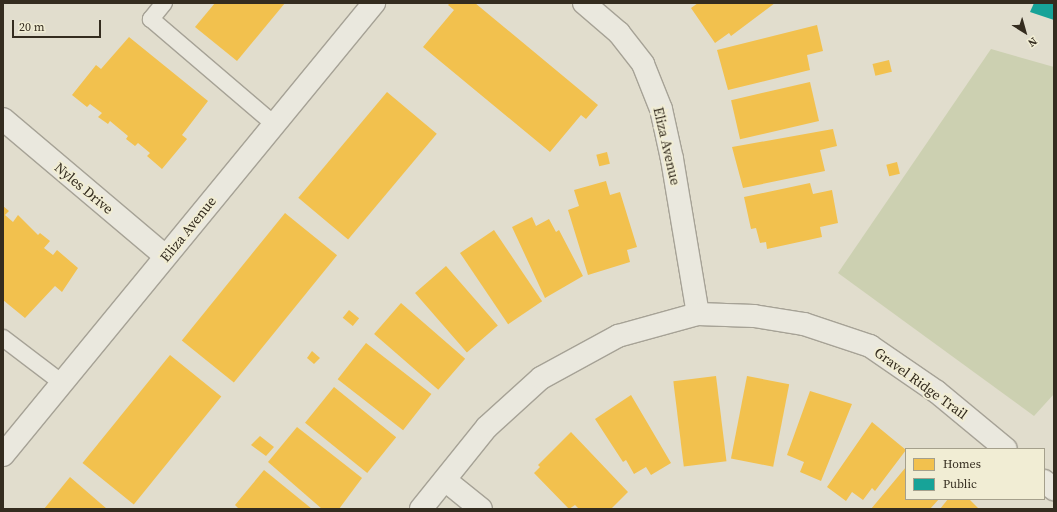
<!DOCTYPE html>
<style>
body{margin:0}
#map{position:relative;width:1057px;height:512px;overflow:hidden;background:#e1ddcd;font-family:"Source Serif 4",serif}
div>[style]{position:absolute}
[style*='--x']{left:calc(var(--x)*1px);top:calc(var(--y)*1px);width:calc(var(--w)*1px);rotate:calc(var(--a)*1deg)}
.green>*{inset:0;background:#ccd0b1}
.homes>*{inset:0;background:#f2c14e;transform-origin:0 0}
.public>*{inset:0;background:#17a398}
.roads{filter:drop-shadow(1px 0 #a6a296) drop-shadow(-1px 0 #a6a296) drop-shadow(0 1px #a6a296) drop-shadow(0 -1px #a6a296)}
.service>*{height:16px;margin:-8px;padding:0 8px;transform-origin:8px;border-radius:8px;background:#eae8de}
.minor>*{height:22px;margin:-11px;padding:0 11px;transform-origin:11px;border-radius:11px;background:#eae8de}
span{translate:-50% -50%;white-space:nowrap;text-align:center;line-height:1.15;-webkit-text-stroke:4px #f1edd4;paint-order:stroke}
.street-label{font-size:14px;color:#342c1f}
.frame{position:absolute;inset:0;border:4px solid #342c1f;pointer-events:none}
.legend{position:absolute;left:905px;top:448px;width:140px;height:52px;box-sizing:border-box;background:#f1edd4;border:1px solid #a5a08c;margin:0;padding:5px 7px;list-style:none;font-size:12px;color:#342c1f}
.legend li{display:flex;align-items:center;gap:8px;height:20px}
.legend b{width:20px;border:1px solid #a5a08c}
.north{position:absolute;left:1005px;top:12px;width:40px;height:40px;-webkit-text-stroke:3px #f1edd4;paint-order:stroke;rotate:143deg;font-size:11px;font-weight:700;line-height:16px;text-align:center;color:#342c1f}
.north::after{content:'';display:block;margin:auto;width:14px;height:18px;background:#342c1f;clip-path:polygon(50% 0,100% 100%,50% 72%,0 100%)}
.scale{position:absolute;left:12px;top:20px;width:89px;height:18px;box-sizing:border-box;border:2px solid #342c1f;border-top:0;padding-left:5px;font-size:12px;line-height:14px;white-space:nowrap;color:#342c1f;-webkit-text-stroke:3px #f1edd4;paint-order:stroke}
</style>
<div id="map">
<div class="green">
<div style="clip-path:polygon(991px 49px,1054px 67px,1054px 394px,1034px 416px,838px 273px)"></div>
</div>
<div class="homes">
<div style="clip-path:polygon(215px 3px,285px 3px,237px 61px,195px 27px)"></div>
<div style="clip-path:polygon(450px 3px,475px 3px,598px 105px,586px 119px,581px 115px,550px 152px,423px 47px,454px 10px,448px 5px)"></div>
<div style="clip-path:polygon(698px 3px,775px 3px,731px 36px,729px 33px,715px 43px,691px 8px)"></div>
<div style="clip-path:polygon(817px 25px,823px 51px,807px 55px,810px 70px,728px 90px,717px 50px)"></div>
<div style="clip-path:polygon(129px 37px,208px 101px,182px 135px,187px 139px,162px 169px,147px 156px,150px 153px,138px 143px,135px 146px,126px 139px,128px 136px,110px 121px,108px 124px,98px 117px,102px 113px,90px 104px,87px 107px,72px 95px,96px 65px,101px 69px)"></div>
<div style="left:889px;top:60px;width:12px;height:17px;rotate:76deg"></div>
<div style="left:810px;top:82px;width:40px;height:81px;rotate:77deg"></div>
<div style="left:387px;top:92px;width:65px;height:138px;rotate:40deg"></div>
<div style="clip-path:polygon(833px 129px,837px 146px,820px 150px,825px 171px,743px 188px,732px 147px)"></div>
<div style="left:607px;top:152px;width:12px;height:11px;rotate:76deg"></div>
<div style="left:897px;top:162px;width:12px;height:11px;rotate:76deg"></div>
<div style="clip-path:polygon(606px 181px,610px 195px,620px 192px,637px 247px,627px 250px,630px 262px,588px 275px,568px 210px,579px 206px,574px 190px)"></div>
<div style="clip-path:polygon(810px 183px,813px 194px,832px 190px,838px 223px,820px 227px,822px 237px,767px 249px,766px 242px,760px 243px,756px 228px,751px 229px,744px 197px)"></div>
<div style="clip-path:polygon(3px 206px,9px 211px,5px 215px,13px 222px,18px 215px,38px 235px,40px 233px,50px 241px,44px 248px,53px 255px,57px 250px,78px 268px,62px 292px,55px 286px,25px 318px,3px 300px)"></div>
<div style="left:285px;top:213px;width:67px;height:164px;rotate:39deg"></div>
<div style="clip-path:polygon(532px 217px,536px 226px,549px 219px,556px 232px,559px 230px,583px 276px,545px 298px,512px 227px)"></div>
<div style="left:494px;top:230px;width:86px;height:41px;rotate:56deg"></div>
<div style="left:446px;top:266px;width:79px;height:41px;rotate:49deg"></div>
<div style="left:401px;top:303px;width:85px;height:41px;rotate:41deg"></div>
<div style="left:349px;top:310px;width:13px;height:10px;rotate:39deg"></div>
<div style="left:366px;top:343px;width:83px;height:46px;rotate:38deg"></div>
<div style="clip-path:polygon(312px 351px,320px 358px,314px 364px,307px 358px)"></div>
<div style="left:170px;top:355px;width:66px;height:139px;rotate:39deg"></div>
<div style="left:716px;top:376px;width:86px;height:43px;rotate:83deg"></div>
<div style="left:747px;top:376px;width:43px;height:84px;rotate:11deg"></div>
<div style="left:334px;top:387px;width:80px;height:46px;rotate:39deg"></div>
<div style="clip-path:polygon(810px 391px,852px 404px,821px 481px,800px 472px,804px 462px,787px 455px)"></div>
<div style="clip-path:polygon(631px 395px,671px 463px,651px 475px,646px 467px,634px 474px,626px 460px,623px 462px,595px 419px)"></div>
<div style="clip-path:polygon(872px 422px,906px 450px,875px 491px,872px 488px,863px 500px,852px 492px,846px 501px,827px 487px)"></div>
<div style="clip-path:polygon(297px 427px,362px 478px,339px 509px,322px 509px,268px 462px)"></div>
<div style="clip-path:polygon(571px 432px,628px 492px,611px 509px,579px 509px,575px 505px,569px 509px,534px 473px,540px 467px,538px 465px)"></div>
<div style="clip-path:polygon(260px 436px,274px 447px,266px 456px,251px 445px)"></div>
<div style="clip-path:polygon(906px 467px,906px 499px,939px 499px,930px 509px,871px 509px)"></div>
<div style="clip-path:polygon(264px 470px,312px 509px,239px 509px,235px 505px)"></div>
<div style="clip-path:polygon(70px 477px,107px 509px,44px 509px)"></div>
<div style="clip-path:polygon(948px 499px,969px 499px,979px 509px,940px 509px)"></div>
</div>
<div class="public">
<div style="clip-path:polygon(1034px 3px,1054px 3px,1054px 20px,1030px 12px)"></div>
</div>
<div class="roads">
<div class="service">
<div style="--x:164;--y:3;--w:21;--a:129"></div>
<div style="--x:151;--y:19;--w:162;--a:40.5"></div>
<div style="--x:3;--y:338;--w:74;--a:37.3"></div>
</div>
<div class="minor">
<div style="--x:584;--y:3;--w:46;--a:40.6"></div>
<div style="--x:619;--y:33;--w:39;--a:52"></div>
<div style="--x:643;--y:64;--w:48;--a:68.2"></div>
<div style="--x:661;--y:109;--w:51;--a:77.6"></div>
<div style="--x:672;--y:159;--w:157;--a:80.5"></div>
<div style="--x:3;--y:119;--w:212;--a:40.2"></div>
<div style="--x:3;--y:455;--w:585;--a:-50.62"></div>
<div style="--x:445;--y:480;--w:46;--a:38.9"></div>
<div style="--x:1044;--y:481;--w:13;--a:39"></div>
<div style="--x:421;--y:509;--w:105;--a:-51.2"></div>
<div style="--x:487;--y:427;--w:73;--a:-42.2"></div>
<div style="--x:541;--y:378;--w:88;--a:-28.6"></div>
<div style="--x:618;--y:336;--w:83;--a:-15.4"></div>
<div style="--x:698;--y:314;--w:56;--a:2"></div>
<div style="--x:754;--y:316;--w:51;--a:9.1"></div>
<div style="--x:804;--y:324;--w:70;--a:18.4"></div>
<div style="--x:870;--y:346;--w:81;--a:34.5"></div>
<div style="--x:937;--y:392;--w:89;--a:39.6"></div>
</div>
</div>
<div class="street-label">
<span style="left:667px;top:146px;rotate:77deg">Eliza Avenue</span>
<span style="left:84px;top:188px;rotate:40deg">Nyles Drive</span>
<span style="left:188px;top:229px;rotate:-51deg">Eliza Avenue</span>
<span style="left:921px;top:383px;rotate:36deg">Gravel Ridge Trail</span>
</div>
<div class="frame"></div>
<ul class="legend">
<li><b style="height:11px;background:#f2c14e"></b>Homes</li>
<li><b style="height:11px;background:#17a398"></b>Public</li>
</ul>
<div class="north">N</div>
<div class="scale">20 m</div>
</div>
